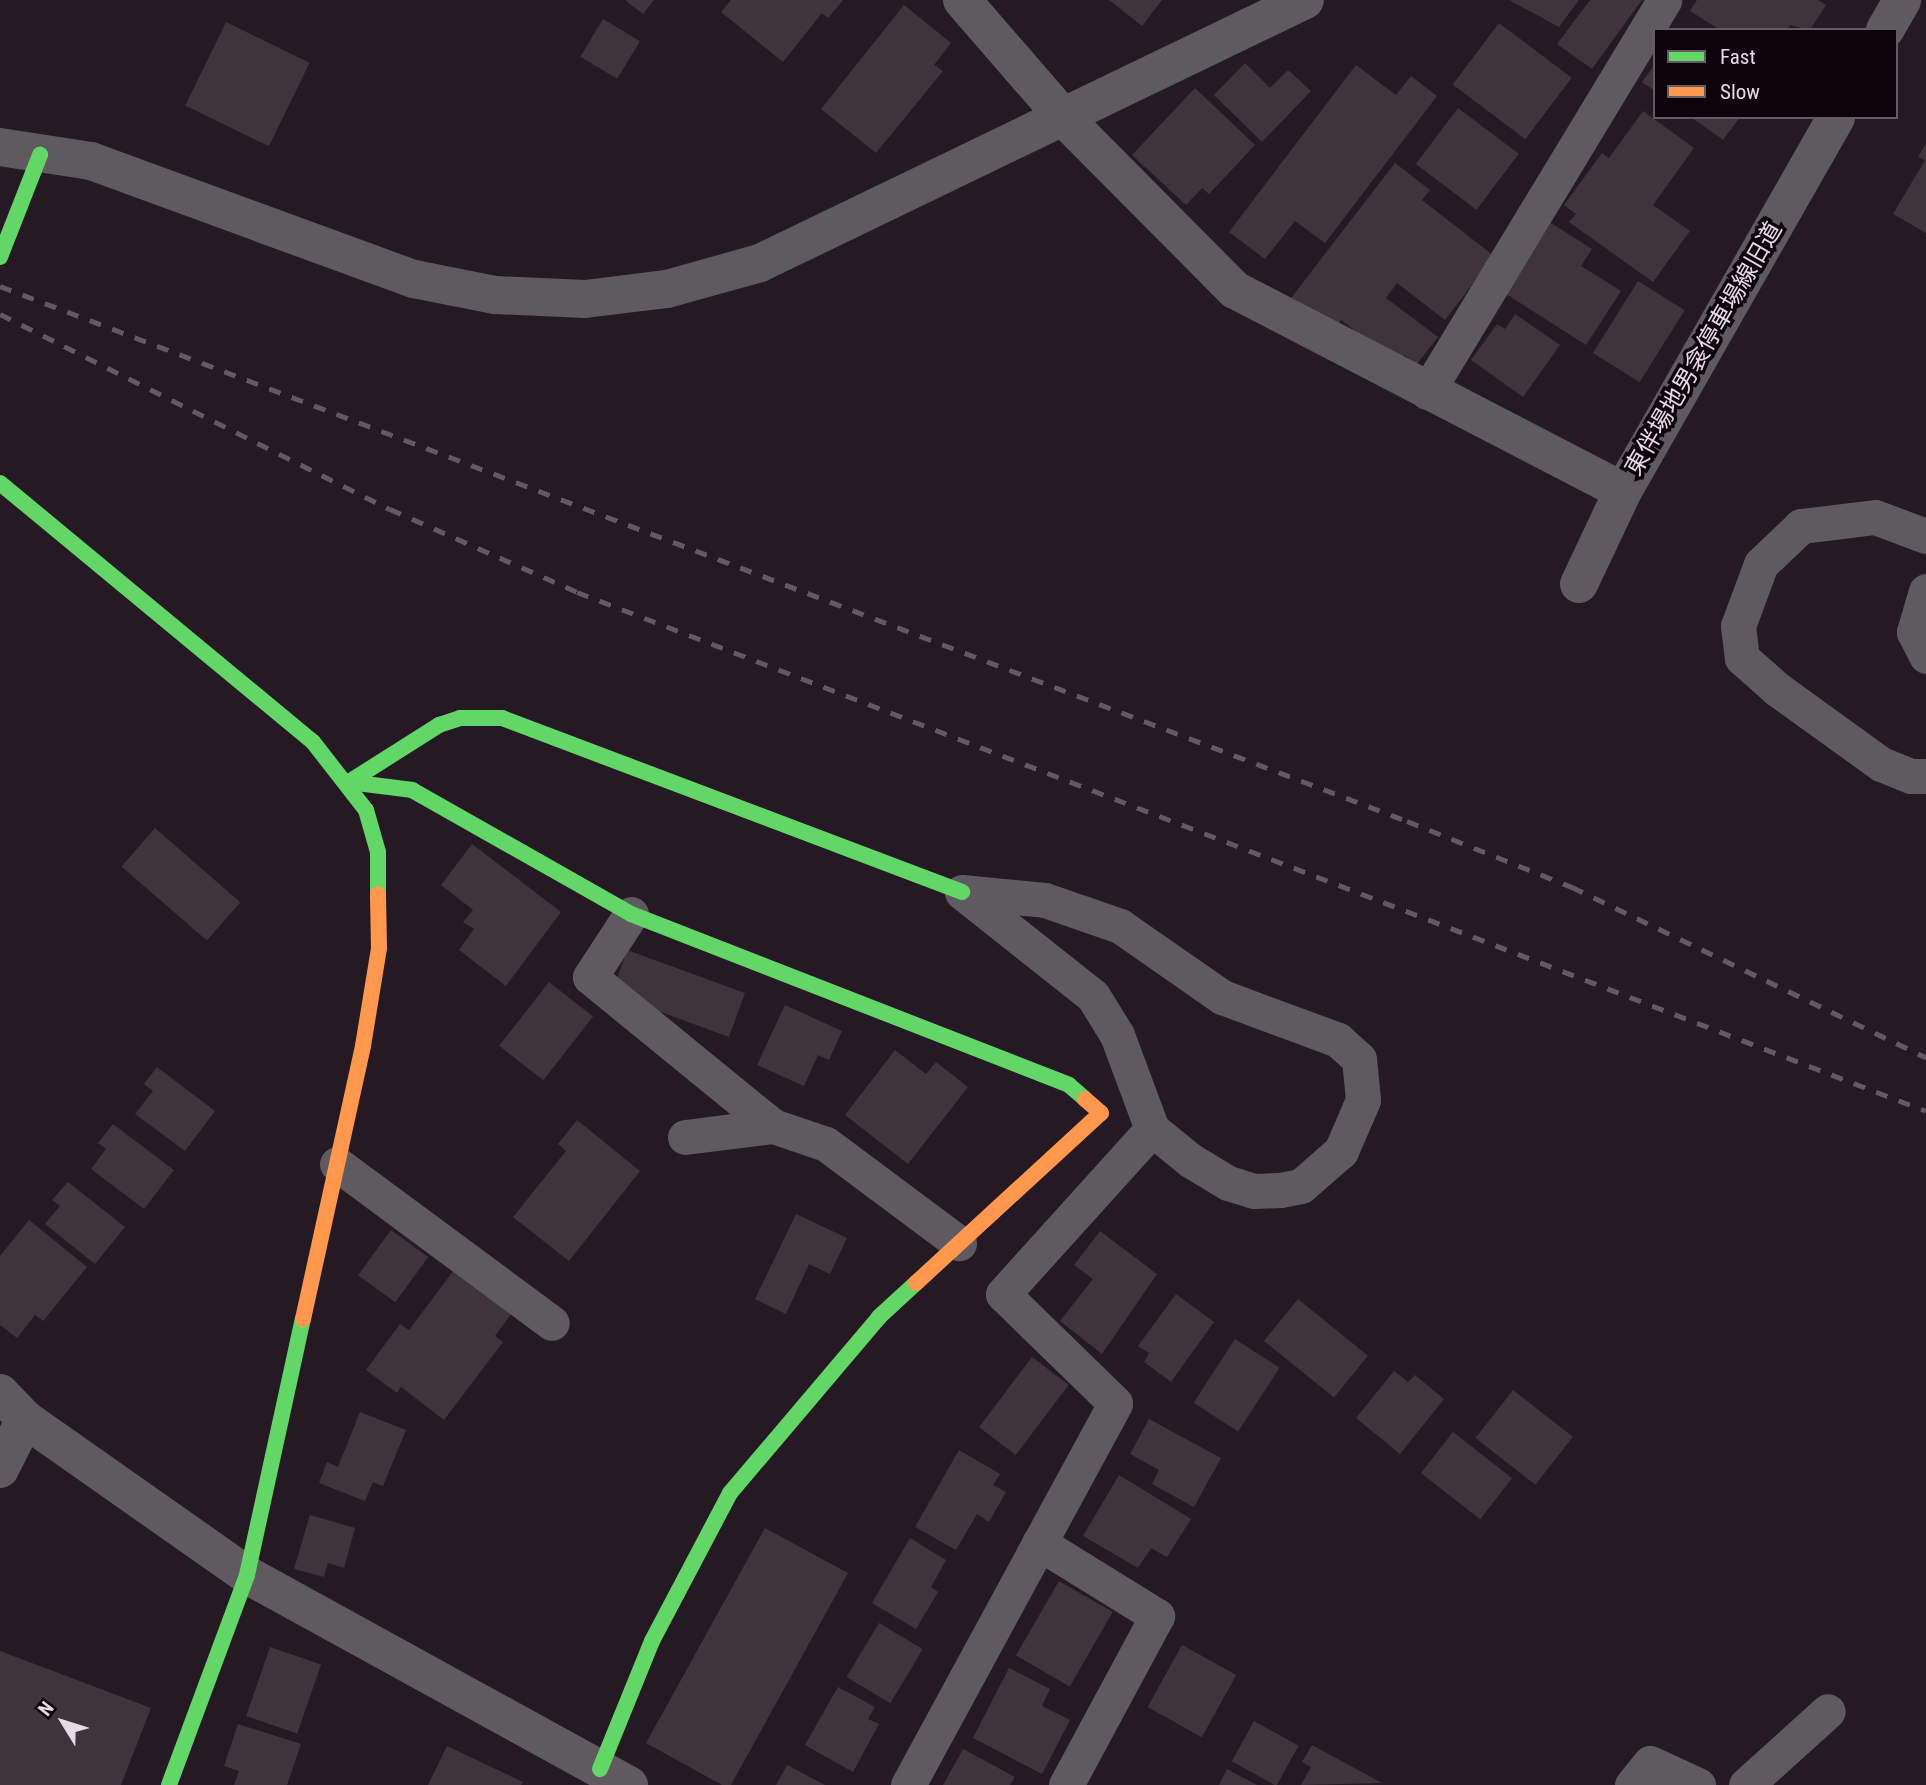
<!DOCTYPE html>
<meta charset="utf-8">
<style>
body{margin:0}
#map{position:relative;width:1926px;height:1785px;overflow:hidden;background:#251924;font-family:"Roboto Condensed","Noto Sans JP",sans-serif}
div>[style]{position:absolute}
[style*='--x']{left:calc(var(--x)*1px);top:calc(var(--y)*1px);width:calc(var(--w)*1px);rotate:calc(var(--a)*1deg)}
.building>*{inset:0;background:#40343c;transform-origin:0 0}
.lane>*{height:35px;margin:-17.5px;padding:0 17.5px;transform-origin:17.5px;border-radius:17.5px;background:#5e5a60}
.street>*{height:38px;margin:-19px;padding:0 19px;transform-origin:19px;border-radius:19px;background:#5e5a60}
.fast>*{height:16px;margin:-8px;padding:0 8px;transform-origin:8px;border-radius:8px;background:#63d668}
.slow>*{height:16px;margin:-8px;padding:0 8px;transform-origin:8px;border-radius:8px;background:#ff974d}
.rail>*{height:5px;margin-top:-2.5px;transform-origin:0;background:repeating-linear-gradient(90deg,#615a60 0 12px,transparent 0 24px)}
span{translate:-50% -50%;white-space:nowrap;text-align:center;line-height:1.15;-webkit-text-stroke:7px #0d040b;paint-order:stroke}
.street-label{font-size:24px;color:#e9d9e6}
.legend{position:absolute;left:1653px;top:28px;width:245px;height:91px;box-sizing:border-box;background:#0d040b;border:2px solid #655963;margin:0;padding:9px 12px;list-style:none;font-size:21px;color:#e9d9e6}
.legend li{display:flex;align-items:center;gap:14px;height:35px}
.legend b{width:35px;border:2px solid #655963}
.north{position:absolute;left:28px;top:1687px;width:70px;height:70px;-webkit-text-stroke:5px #0d040b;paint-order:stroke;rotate:308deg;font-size:19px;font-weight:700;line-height:28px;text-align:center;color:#e9d9e6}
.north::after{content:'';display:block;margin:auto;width:24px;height:32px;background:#e9d9e6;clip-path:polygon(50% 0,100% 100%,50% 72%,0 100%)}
</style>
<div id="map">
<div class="building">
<div style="clip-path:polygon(625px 0,654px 0,643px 14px)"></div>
<div style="clip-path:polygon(731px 0,843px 0,828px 18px,822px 13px,783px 62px,721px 12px)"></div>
<div style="clip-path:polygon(1109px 0,1162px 0,1142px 26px)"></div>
<div style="clip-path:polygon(1509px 0,1579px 0,1559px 27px)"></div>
<div style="clip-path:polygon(1590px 0,1642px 0,1592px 69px,1557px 44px)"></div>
<div style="clip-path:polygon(1697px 0,1818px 0,1826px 5px,1810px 30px,1790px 25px,1787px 30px,1720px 30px,1690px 11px)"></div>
<div style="clip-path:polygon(904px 5px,951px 43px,934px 65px,943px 71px,876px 153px,821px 109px)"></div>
<div style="left:603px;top:19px;width:43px;height:44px;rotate:31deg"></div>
<div style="left:226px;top:22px;width:93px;height:93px;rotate:26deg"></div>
<div style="left:1499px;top:23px;width:91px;height:77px;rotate:37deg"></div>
<div style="clip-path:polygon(1245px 63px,1270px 88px,1288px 70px,1311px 91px,1262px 142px,1214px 95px)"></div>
<div style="clip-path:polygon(1655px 64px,1655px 91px,1642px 82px)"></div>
<div style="clip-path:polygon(1356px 65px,1396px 95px,1411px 76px,1437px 96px,1325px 243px,1295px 221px,1265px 259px,1229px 232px)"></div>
<div style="clip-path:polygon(1195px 88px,1255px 145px,1209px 194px,1202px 188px,1186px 205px,1132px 155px)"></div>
<div style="left:1458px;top:108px;width:76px;height:70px;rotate:37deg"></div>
<div style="clip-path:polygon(1643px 111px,1694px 148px,1653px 205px,1690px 231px,1653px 282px,1569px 222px,1576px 214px,1564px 205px,1602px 153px,1609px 158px)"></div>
<div style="clip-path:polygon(1691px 117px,1740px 117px,1723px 140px)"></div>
<div style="clip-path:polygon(1926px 143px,1926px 233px,1893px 214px,1925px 160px,1918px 157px)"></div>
<div style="clip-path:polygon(1395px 163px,1430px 190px,1422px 200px,1494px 256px,1445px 320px,1397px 283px,1386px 298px,1438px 337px,1417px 364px,1404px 355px,1398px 363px,1341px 320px,1334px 331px,1291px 298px)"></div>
<div style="clip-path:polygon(1551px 223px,1592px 249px,1581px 266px,1621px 291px,1586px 345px,1506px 294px)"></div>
<div style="left:1638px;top:281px;width:55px;height:85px;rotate:32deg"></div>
<div style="clip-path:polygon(1515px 314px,1560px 345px,1523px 397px,1471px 360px,1497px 324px,1505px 329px)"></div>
<div style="left:155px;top:828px;width:113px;height:51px;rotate:41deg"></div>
<div style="clip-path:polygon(472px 844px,561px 912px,506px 986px,459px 950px,474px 929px,463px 922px,473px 910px,441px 885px)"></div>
<div style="clip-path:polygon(627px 950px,745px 993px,729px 1037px,650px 1008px,617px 979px)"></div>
<div style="left:549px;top:982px;width:56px;height:81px;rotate:38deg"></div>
<div style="clip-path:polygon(785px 1005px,842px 1031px,829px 1060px,818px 1055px,804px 1086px,757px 1065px)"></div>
<div style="clip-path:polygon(895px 1050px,926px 1074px,936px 1062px,968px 1087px,908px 1164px,845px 1115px)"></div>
<div style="clip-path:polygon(157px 1067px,215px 1111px,185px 1151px,135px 1114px,153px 1091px,144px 1084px)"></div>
<div style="clip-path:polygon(577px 1120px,640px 1171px,569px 1261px,513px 1217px,566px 1151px,558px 1144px)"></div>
<div style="clip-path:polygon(113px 1124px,174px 1170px,144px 1209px,91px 1169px,106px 1149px,98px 1143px)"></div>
<div style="clip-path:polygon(68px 1182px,125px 1227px,95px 1264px,45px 1224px,60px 1206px,52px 1200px)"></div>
<div style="clip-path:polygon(796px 1214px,847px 1238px,830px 1274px,809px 1264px,786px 1314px,755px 1299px)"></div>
<div style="clip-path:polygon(29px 1220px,87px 1267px,43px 1321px,35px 1315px,17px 1338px,0 1325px,0 1256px)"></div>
<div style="left:391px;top:1230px;width:46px;height:56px;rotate:36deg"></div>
<div style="clip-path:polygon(1100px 1231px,1157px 1274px,1102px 1354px,1060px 1321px,1093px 1279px,1074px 1265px)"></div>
<div style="clip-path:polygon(454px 1270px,511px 1314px,495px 1336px,503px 1342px,444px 1420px,401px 1387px,397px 1393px,366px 1370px,400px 1324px,409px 1330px)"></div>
<div style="clip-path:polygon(1176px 1294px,1214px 1322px,1171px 1382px,1144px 1362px,1149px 1353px,1138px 1346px)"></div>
<div style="left:1298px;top:1299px;width:90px;height:54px;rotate:39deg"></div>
<div style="left:1235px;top:1339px;width:53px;height:76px;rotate:33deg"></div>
<div style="left:1032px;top:1357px;width:46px;height:88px;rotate:37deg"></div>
<div style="clip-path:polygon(1394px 1371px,1408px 1382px,1415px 1375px,1444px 1399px,1400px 1454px,1356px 1418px)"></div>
<div style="left:1513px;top:1390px;width:76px;height:61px;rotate:38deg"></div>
<div style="clip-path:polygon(360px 1412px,406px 1430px,383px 1486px,373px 1482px,365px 1501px,319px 1483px,327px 1462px,338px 1467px)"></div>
<div style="clip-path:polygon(1149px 1419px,1221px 1458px,1194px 1507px,1152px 1484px,1159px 1470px,1130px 1454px)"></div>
<div style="left:1453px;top:1432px;width:75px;height:52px;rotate:38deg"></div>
<div style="clip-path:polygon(959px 1450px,1000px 1474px,993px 1485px,1006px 1492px,989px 1522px,977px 1514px,956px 1550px,915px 1527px)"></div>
<div style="clip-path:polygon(1119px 1475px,1191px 1519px,1167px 1557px,1151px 1548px,1138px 1568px,1083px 1536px)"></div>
<div style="clip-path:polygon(310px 1515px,355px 1528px,344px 1568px,328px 1563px,324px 1577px,294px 1569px)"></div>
<div style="clip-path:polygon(765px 1528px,848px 1573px,731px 1785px,722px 1785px,646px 1743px)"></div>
<div style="clip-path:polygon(910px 1538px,946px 1560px,931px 1587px,938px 1592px,916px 1629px,872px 1603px)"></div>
<div style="left:1059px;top:1581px;width:62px;height:86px;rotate:30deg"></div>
<div style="left:879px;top:1623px;width:51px;height:63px;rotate:31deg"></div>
<div style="left:1182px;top:1645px;width:62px;height:71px;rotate:29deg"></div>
<div style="left:270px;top:1647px;width:54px;height:73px;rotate:19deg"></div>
<div style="clip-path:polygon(0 1651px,151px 1708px,121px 1785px,0 1785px)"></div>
<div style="clip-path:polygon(1009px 1668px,1050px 1689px,1042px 1706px,1070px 1720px,1042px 1774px,973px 1738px)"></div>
<div style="clip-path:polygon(838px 1687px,875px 1707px,868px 1719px,879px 1724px,853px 1772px,805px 1745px)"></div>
<div style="left:1254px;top:1721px;width:51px;height:46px;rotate:29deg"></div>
<div style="clip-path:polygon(238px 1724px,301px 1744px,287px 1785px,234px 1785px,239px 1771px,224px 1766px)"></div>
<div style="clip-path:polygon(1312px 1745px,1382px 1783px,1301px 1785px,1311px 1767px,1302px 1762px)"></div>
<div style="clip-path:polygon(447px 1746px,523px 1782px,521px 1785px,428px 1785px)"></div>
<div style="clip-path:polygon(963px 1749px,1015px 1777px,1010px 1785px,943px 1785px)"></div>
<div style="clip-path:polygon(787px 1765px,825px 1785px,776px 1785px)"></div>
<div style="clip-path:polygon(1227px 1769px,1257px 1785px,1219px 1785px)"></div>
</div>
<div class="lane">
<div style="--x:1427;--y:392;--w:458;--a:-58.8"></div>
<div style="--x:1926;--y:536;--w:54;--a:-159.6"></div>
<div style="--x:1875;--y:517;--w:75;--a:173.1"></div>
<div style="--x:1801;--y:526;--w:55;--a:136.5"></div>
<div style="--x:1761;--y:564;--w:66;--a:110.4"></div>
<div style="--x:1738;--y:626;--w:32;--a:83"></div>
<div style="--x:1742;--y:658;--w:47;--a:41.5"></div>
<div style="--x:1777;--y:689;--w:128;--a:35.8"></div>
<div style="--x:1881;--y:764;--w:32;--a:22"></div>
<div style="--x:1911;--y:776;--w:15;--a:0"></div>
<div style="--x:1926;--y:591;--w:43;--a:106.3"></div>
<div style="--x:1914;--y:632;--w:27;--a:63"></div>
<div style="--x:962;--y:892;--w:83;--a:5.5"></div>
<div style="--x:1045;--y:900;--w:79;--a:19.1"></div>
<div style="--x:1120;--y:926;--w:124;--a:34.8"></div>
<div style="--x:1222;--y:997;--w:124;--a:20.3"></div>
<div style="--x:1338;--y:1040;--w:28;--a:42"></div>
<div style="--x:1359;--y:1059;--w:41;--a:84.4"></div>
<div style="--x:1363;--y:1100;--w:56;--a:113.3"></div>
<div style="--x:1341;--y:1151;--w:53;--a:138.8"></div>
<div style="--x:1301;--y:1186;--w:21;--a:169"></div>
<div style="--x:1280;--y:1190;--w:26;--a:178"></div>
<div style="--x:1254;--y:1191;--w:27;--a:-163"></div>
<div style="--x:1228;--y:1183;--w:44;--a:-148.8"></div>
<div style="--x:1190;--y:1160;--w:49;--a:-140.8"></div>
<div style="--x:1152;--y:1129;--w:100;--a:-110.4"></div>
<div style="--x:1117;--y:1035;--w:46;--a:-121.6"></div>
<div style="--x:1093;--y:996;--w:167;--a:-141.6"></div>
<div style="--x:631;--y:914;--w:75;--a:123.1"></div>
<div style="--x:590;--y:977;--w:236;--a:39.2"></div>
<div style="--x:685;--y:1137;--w:89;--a:-7.1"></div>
<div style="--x:773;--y:1126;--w:56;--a:18.8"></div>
<div style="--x:826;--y:1144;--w:166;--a:36.7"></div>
<div style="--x:337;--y:1164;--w:267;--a:36.5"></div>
<div style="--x:1039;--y:1543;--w:139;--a:31.7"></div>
<div style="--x:1157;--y:1616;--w:192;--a:118.3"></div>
<div style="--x:908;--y:1785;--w:434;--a:-61.5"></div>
<div style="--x:1115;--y:1403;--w:156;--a:-135.8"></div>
<div style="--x:1003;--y:1294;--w:222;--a:-47.9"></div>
<div style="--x:1632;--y:1785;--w:28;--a:-51"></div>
<div style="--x:1650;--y:1763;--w:53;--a:24.6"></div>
<div style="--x:1746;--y:1785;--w:110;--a:-42.1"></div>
</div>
<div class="street">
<div style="--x:962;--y:0;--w:157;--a:49.1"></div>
<div style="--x:1065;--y:119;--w:241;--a:45.2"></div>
<div style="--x:1235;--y:290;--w:437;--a:27.4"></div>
<div style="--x:1885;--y:30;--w:34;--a:-60"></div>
<div style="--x:0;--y:147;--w:92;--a:8.7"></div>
<div style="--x:91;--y:161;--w:344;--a:20.1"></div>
<div style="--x:414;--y:279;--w:83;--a:11.2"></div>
<div style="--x:495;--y:295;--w:90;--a:2.5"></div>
<div style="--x:585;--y:299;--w:83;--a:-7"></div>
<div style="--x:667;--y:289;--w:97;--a:-15.6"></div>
<div style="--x:760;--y:263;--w:605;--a:-25.76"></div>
<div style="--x:1579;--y:584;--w:103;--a:-64.7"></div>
<div style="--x:1623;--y:491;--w:430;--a:-60.3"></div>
<div style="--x:0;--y:1393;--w:36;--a:46"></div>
<div style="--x:25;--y:1419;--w:271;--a:35.1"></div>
<div style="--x:247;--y:1575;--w:436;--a:28.8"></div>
<div style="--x:0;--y:1469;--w:56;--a:-63.4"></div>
</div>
<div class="fast">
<div style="--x:0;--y:257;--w:110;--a:-68.6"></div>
<div style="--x:0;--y:483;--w:406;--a:39.6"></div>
<div style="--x:313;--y:742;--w:86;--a:52.1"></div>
<div style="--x:366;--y:810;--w:44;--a:74.1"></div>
<div style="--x:378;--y:852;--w:42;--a:90"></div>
<div style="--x:349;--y:782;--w:64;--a:7.2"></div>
<div style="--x:412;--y:790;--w:252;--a:29.5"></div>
<div style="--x:631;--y:914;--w:470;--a:21.3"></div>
<div style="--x:1069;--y:1085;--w:21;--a:41"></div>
<div style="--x:349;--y:782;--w:107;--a:-32.3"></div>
<div style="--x:439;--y:725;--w:22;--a:-18"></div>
<div style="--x:460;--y:718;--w:42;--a:0"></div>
<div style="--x:502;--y:718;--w:492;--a:20.7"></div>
<div style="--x:600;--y:1769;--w:138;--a:-67.9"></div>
<div style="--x:652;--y:1641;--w:167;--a:-62.2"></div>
<div style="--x:730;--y:1493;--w:231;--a:-49.7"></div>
<div style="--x:879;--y:1317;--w:50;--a:-42.6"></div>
<div style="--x:169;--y:1785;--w:224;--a:-69.6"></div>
<div style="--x:247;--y:1575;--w:262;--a:-77.7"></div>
</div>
<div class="slow">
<div style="--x:916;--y:1283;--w:251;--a:-42.6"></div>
<div style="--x:1101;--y:1113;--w:21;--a:-139"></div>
<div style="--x:303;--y:1319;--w:280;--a:-77.6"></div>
<div style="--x:363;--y:1046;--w:99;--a:-80.7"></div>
<div style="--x:379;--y:948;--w:54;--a:-91.1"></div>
</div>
<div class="rail">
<div style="--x:0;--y:286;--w:1505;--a:20.82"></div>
<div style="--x:1407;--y:821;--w:178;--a:21.8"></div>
<div style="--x:1572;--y:887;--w:393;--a:25.7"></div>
<div style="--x:0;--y:314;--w:436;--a:26.6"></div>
<div style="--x:390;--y:509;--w:205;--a:23.9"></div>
<div style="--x:577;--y:592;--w:1445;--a:21.04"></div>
</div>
<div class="street-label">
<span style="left:1704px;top:349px;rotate:-60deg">東伴場地男衾停車場線旧道</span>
</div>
<ul class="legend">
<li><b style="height:9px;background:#63d668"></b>Fast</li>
<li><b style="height:9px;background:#ff974d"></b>Slow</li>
</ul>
<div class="north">N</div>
</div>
